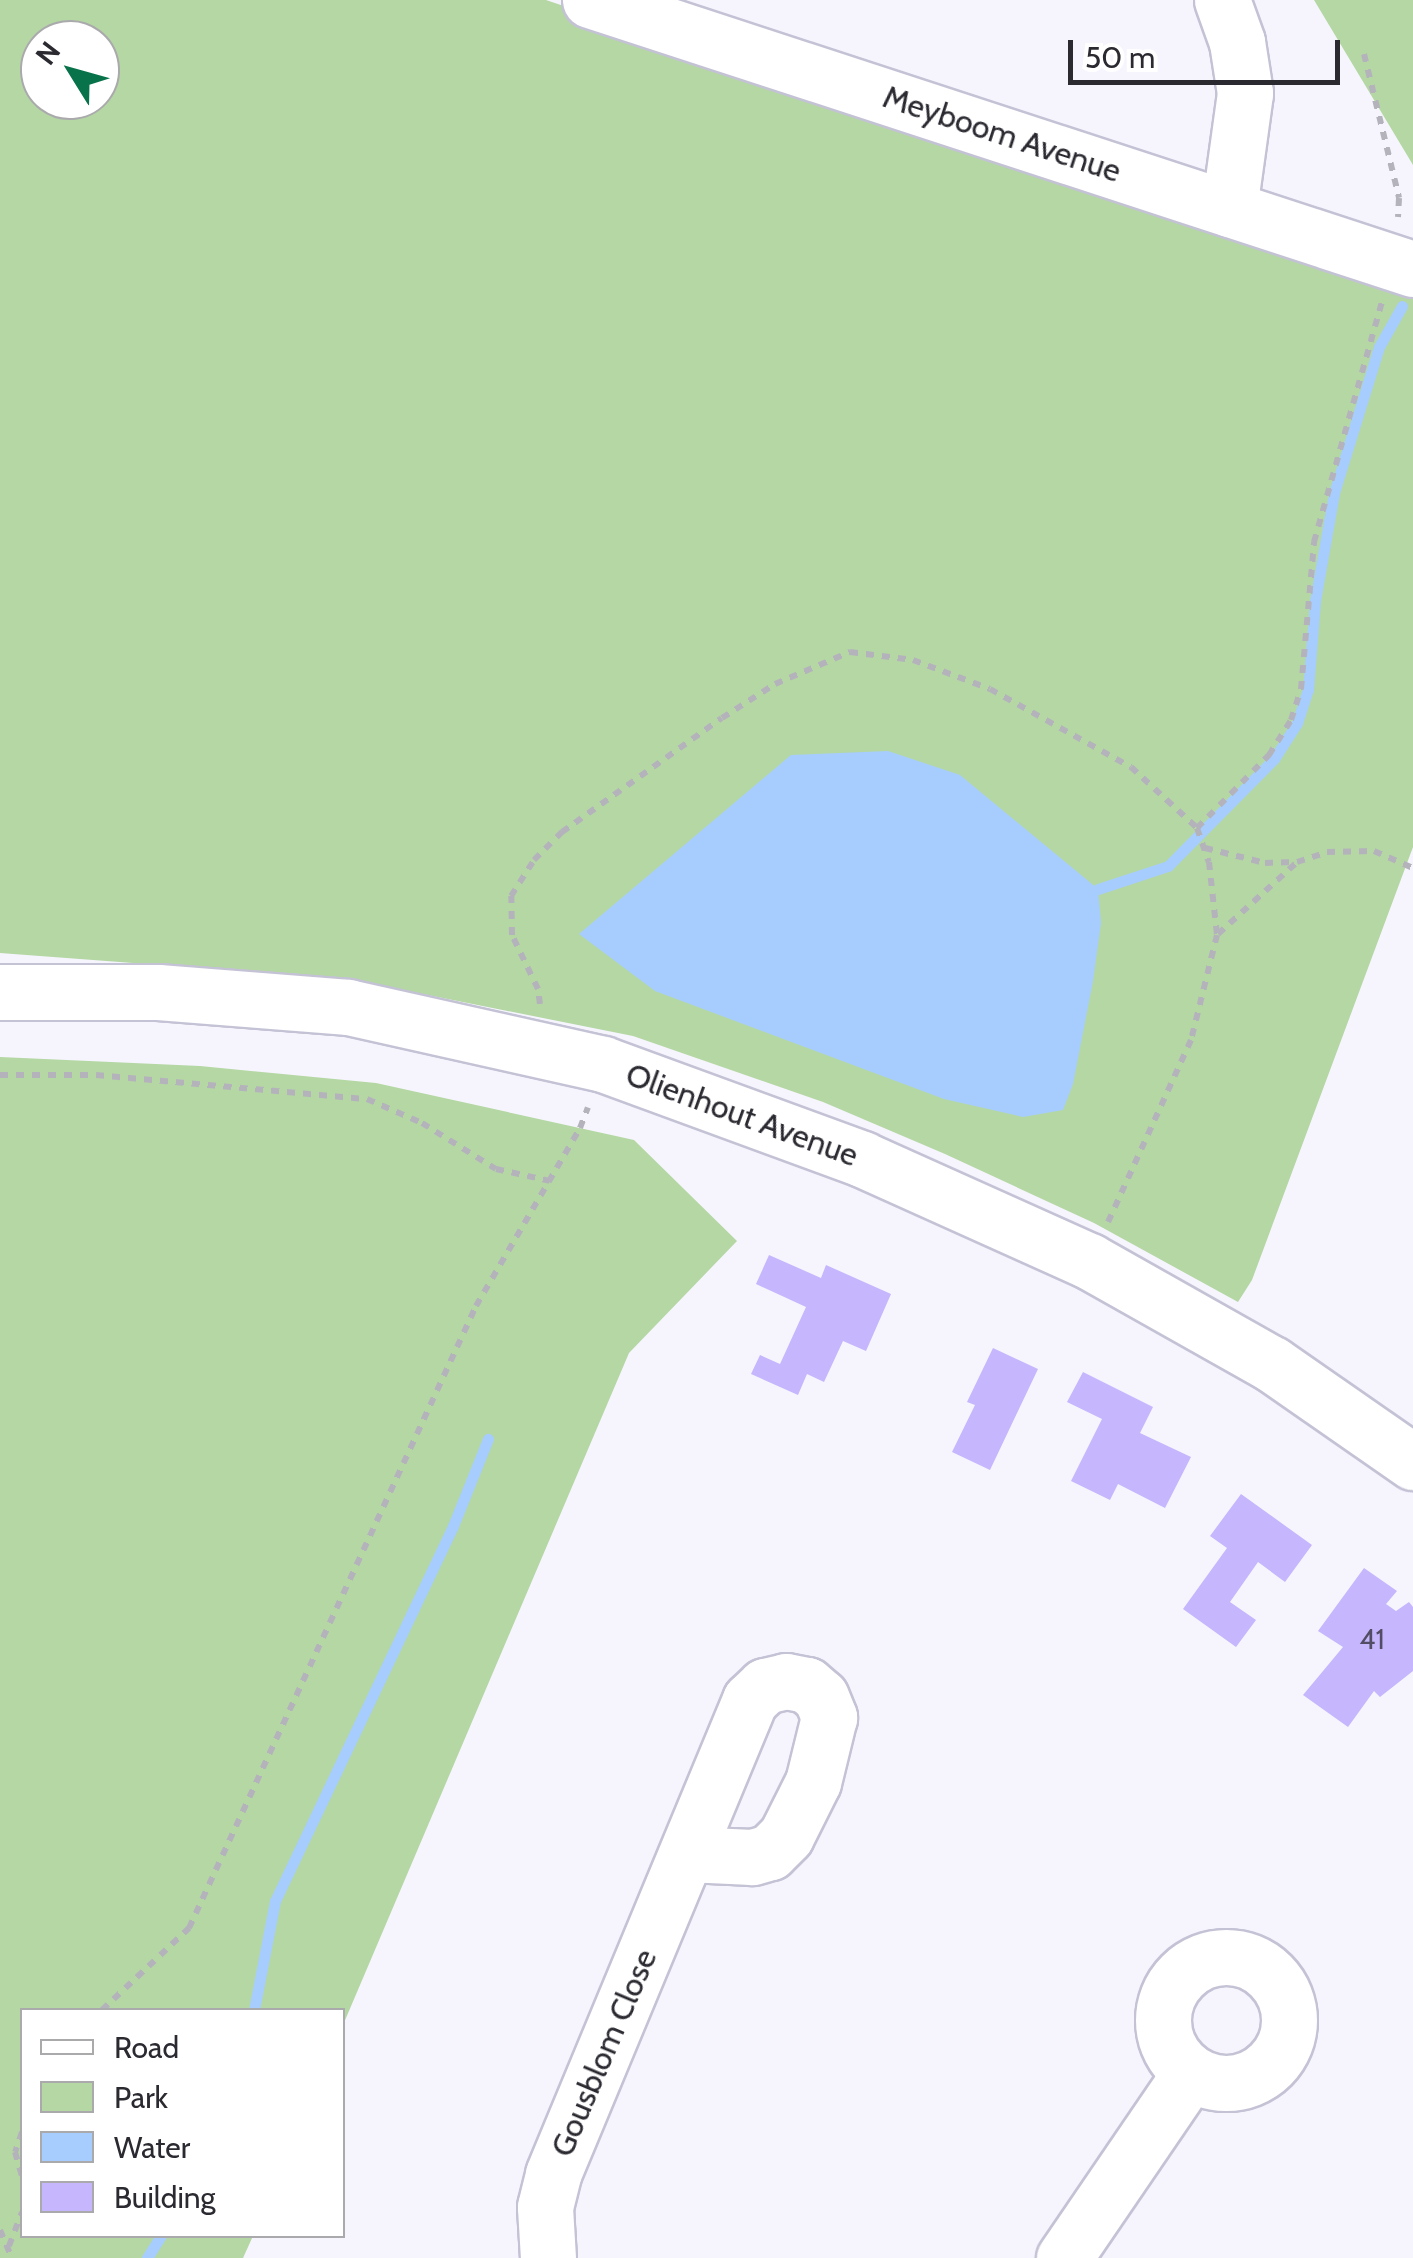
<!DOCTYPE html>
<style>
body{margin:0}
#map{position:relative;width:1413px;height:2258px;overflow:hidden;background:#f6f5fd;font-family:Cabin,sans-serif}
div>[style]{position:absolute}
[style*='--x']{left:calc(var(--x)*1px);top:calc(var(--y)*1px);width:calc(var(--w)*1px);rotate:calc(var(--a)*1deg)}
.green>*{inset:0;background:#b4d7a4}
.water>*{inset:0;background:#a6cdfe}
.stream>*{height:11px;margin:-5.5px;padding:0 5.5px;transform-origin:5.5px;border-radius:5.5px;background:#a6cdfe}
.building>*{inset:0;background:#c5b6fd}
.path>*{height:6px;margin-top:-3px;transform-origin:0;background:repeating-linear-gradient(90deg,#b4b3bb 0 8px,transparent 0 16px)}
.roads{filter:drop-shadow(2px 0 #c4c2d5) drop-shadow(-2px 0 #c4c2d5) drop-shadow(0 2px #c4c2d5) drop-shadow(0 -2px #c4c2d5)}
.minor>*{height:55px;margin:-27.5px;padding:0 27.5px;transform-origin:27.5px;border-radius:27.5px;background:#fff}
.minor>.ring{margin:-27.5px;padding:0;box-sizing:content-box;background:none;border:55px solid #fff;border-radius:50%}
span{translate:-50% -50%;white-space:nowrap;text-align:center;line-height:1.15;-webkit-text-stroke:8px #fff;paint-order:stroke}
.number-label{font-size:28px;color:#524d64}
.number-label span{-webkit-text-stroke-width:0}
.street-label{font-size:32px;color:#2b2a31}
.legend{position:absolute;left:20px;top:2008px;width:325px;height:230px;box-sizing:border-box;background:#fff;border:2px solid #aaaaad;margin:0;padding:12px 18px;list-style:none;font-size:30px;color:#2b2a31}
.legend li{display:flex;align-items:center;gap:20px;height:50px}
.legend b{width:50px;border:2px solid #aaaaad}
.north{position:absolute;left:20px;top:20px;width:100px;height:100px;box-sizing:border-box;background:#fff;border:2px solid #aaaaad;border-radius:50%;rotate:307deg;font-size:28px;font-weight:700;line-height:40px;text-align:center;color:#2b2a31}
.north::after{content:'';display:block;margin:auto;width:35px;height:45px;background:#08734b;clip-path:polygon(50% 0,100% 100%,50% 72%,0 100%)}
.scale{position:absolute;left:1068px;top:40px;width:272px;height:45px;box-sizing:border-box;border:5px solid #2b2a31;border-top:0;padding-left:12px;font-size:30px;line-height:35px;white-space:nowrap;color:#2b2a31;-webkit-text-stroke:8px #fff;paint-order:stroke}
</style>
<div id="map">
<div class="green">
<div style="clip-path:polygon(evenodd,0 0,546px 0,1413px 294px,1413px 847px,1252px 1280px,1238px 1302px,1094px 1223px,945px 1154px,823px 1102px,633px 1036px,348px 979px,0 953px,0 0,40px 40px,100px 40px,100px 100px,40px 100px,40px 40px)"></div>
<div style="clip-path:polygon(1314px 0,1413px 0,1413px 165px)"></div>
<div style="clip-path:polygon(0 1057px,200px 1066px,376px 1083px,634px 1140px,737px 1241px,629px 1353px,343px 2025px,342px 2010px,22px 2010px,22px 2236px,253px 2236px,243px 2258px,0 2258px)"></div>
</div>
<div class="water">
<div style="clip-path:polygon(888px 751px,960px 775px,1098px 889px,1101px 923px,1093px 981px,1073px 1084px,1063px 1110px,1023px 1117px,944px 1099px,655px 991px,579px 934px,791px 755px)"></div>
</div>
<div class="stream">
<div style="--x:1098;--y:889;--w:74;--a:-18.2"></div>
<div style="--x:1168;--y:866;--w:151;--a:-45.3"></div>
<div style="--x:1274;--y:759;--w:43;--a:-57.4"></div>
<div style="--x:1297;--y:723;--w:35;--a:-72"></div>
<div style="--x:1308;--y:690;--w:89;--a:-85.5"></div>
<div style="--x:1315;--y:601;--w:110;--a:-80"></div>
<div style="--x:1334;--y:493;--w:153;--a:-72.9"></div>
<div style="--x:1379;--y:347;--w:47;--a:-60.7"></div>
<div style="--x:254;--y:2010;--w:111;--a:-79.1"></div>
<div style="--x:275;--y:1901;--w:415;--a:-64.6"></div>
<div style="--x:453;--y:1526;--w:94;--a:-68.1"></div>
<div style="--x:147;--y:2258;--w:26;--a:-58"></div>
</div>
<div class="building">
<div style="clip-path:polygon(769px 1255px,821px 1278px,826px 1265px,891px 1294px,866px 1351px,843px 1341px,824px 1382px,807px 1374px,798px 1395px,751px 1374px,760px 1355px,780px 1364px,806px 1307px,756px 1284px)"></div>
<div style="clip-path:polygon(993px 1348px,1038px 1369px,990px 1470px,952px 1452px,975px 1405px,967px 1402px)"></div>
<div style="clip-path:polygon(1083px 1372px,1153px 1407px,1140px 1433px,1191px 1457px,1165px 1508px,1118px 1484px,1110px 1500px,1071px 1481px,1102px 1419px,1067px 1402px)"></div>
<div style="clip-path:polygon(1241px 1494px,1312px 1545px,1285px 1582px,1258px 1562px,1230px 1602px,1256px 1620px,1236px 1647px,1183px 1609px,1227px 1548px,1210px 1536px)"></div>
<div style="clip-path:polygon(1364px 1568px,1397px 1591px,1386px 1604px,1396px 1611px,1409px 1602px,1413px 1607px,1413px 1671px,1380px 1697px,1374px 1691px,1348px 1727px,1303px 1695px,1343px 1647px,1318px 1631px)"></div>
</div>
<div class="path">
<div style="--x:1364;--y:54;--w:148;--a:76.3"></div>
<div style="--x:1399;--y:198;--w:19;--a:93"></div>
<div style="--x:1197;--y:828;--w:103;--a:-45.4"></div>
<div style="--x:1269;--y:755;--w:41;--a:-57.8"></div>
<div style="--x:1291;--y:720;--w:33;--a:-72"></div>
<div style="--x:1301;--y:689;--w:148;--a:-84.9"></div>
<div style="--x:1314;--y:542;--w:249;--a:-74.2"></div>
<div style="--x:1205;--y:848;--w:62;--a:14"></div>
<div style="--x:1265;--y:863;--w:30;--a:-2"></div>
<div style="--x:1218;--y:934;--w:107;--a:-42.3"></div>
<div style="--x:1297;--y:862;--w:32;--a:-18"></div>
<div style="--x:1327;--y:852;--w:47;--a:-1.2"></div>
<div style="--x:1374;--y:851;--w:43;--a:23.6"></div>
<div style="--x:540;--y:1004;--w:15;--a:-98"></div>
<div style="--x:538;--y:989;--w:60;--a:-115.7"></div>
<div style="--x:512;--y:935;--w:39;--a:-91"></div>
<div style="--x:511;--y:896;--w:43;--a:-57.4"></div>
<div style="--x:534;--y:860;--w:40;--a:-45"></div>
<div style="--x:562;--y:832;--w:196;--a:-35.5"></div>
<div style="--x:722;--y:718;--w:63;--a:-32.7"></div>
<div style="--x:775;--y:684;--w:82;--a:-23.1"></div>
<div style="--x:850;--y:652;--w:64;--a:7.2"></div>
<div style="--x:913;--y:660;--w:82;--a:20.6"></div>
<div style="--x:990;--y:689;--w:161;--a:29"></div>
<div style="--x:1131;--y:767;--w:90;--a:42.7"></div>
<div style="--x:1197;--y:828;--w:36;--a:71"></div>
<div style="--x:1209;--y:862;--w:73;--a:83.7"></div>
<div style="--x:1217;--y:935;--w:108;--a:103.9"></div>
<div style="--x:1191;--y:1040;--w:200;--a:114.5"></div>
<div style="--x:0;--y:1075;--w:96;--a:0"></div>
<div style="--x:96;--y:1075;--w:272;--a:5.1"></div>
<div style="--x:367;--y:1099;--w:60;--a:23.6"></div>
<div style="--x:422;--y:1123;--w:87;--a:31.9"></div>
<div style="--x:496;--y:1169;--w:55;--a:12.5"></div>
<div style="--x:102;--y:2010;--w:120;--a:-43.3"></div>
<div style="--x:189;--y:1928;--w:685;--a:-65.23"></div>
<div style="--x:476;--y:1306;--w:206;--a:-59.7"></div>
<div style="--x:580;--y:1128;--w:22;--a:-69"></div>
<div style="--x:22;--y:2132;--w:21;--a:109"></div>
<div style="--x:15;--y:2152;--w:25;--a:74"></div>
<div style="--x:0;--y:2230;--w:30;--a:67"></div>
<div style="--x:9;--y:2246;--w:36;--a:-69"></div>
</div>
<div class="roads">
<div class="minor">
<div style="--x:590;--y:0;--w:866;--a:18.1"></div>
<div style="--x:1222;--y:0;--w:45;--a:70.3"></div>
<div style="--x:1237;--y:42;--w:52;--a:81.1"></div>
<div style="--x:1245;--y:93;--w:117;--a:97.9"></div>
<div style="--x:0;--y:992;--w:158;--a:0"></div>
<div style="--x:158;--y:992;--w:191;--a:4.5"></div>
<div style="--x:348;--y:1007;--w:261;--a:12.6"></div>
<div style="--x:603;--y:1064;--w:276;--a:20.1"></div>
<div style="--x:862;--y:1159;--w:249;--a:24.2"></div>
<div style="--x:1089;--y:1261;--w:210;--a:29.4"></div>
<div style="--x:1272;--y:1364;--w:172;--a:34.8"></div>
<div class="ring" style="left:1163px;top:1957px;width:71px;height:71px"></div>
<div style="--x:548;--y:2258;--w:51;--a:-93.4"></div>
<div style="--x:545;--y:2207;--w:34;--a:-76"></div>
<div style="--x:553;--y:2174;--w:513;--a:-67.43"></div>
<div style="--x:750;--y:1700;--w:21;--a:-43"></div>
<div style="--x:765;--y:1686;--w:22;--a:-13"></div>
<div style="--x:786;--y:1681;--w:21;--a:11"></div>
<div style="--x:807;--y:1685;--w:18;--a:41"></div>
<div style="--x:821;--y:1697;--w:22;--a:68"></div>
<div style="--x:829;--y:1717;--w:67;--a:103.8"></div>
<div style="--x:813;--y:1782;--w:60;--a:116.6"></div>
<div style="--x:786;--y:1836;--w:23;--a:135"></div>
<div style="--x:770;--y:1852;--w:19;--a:164"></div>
<div style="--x:752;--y:1857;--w:65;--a:-177.4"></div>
<div style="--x:1064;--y:2258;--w:224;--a:-55.7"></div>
</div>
</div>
<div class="number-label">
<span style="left:1372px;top:1639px">41</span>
</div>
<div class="street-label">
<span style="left:1002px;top:134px;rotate:18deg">Meyboom Avenue</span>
<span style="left:742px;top:1115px;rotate:20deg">Olienhout Avenue</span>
<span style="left:604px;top:2053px;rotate:-67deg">Gousblom Close</span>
</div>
<ul class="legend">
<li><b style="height:12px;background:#fff"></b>Road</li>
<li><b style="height:28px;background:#b4d7a4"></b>Park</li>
<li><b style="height:28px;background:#a6cdfe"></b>Water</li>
<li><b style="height:28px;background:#c5b6fd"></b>Building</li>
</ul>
<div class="north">N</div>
<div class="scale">50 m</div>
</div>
